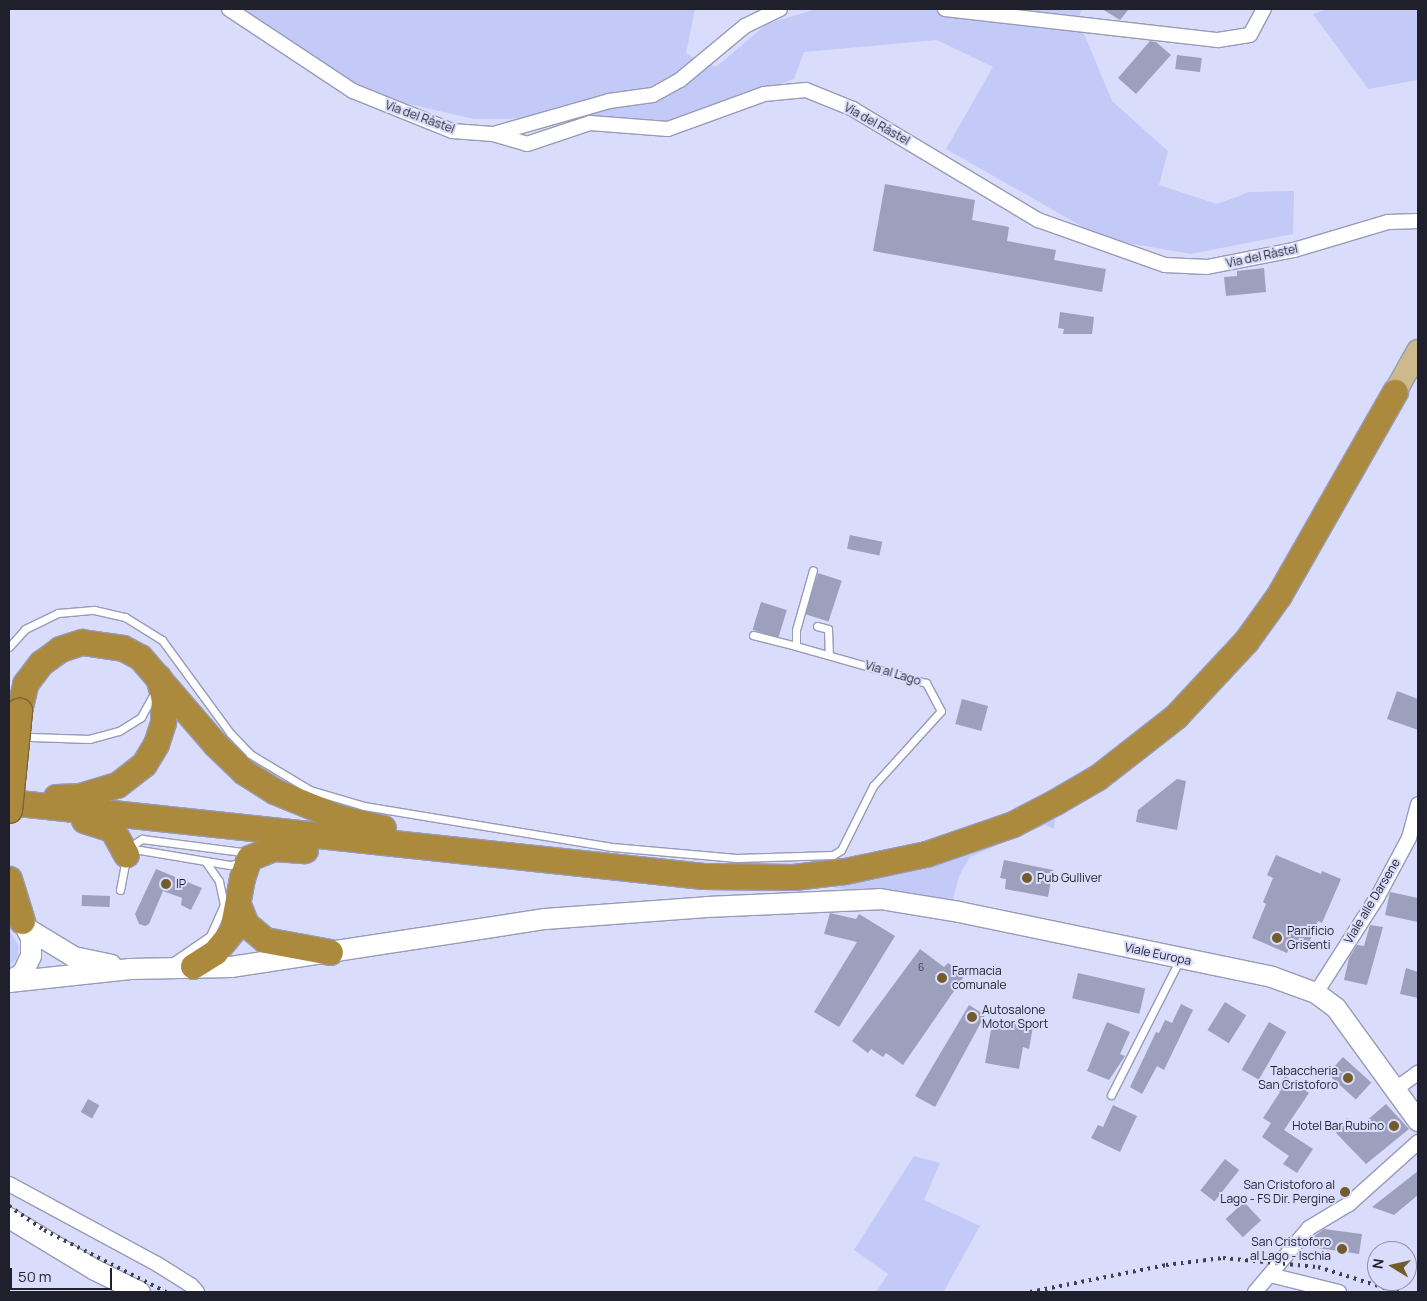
<!DOCTYPE html>
<meta charset="utf-8">
<style>
body{margin:0}
#map{position:relative;width:1427px;height:1301px;overflow:hidden;background:#d9dcfa;font-family:Manrope,sans-serif}
div>[style]{position:absolute}
[style*='--x']{left:calc(var(--x)*1px);top:calc(var(--y)*1px);width:calc(var(--w)*1px);rotate:calc(var(--a)*1deg)}
.green>*{inset:0;background:#c4caf8}
.building>*{inset:0;background:#9da0bc;transform-origin:0 0}
.roads{filter:drop-shadow(1px 0 #989bb7) drop-shadow(-1px 0 #989bb7) drop-shadow(0 1px #989bb7) drop-shadow(0 -1px #989bb7)}
.lane>*{height:7px;margin:-3.5px;padding:0 3.5px;transform-origin:3.5px;border-radius:3.5px;background:#fff}
.street>*{height:14px;margin:-7px;padding:0 7px;transform-origin:7px;border-radius:7px;background:#fff}
.secondary>*{height:20px;margin:-10px;padding:0 10px;transform-origin:10px;border-radius:10px;background:#fff}
.primary>*{height:22px;margin:-11px;padding:0 11px;transform-origin:11px;border-radius:11px;background:#cdb98b}
.highway>*{height:25px;margin:-12.5px;padding:0 12.5px;transform-origin:12.5px;border-radius:12.5px;background:#ac8a3d}
.rail>*{height:4px;margin-top:-2px;transform-origin:0;background:repeating-linear-gradient(90deg,#3f404f 0 2.5px,transparent 0 7.5px)}
.bridges{filter:drop-shadow(1px 0 #7b6537) drop-shadow(-1px 0 #7b6537) drop-shadow(0 1px #7b6537) drop-shadow(0 -1px #7b6537)}
.highway-bridge>*{height:25px;margin:-12.5px;padding:0 12.5px;transform-origin:12.5px;border-radius:12.5px;background:#ac8a3d}
.dots>*{width:14px;height:14px;translate:-50% -50%;box-sizing:border-box;border:2px solid #d9dcfa;border-radius:50%}
span{translate:-50% -50%;white-space:nowrap;text-align:center;line-height:1.15;-webkit-text-stroke:4px #d9dcfa;paint-order:stroke}
.number-label{font-size:10px;color:#3e404f}
.number-label span{-webkit-text-stroke-width:0}
.street-label{font-size:12px;color:#1f202b}
.poi-label{font-size:12px;color:#1f202b}
.left{translate:0 -50%;text-align:left}
.right{translate:-100% -50%;text-align:right}
.frame{position:absolute;inset:0;border:10px solid #1f202b;pointer-events:none}
.north{position:absolute;left:1367px;top:1241px;width:50px;height:50px;box-sizing:border-box;background:#d9dcfa;border:1px solid #8f91a7;border-radius:50%;rotate:279deg;font-size:14px;font-weight:700;line-height:20px;text-align:center;color:#1f202b}
.north::after{content:'';display:block;margin:auto;width:18px;height:22px;background:#725c2c;clip-path:polygon(50% 0,100% 100%,50% 72%,0 100%)}
.scale{position:absolute;left:10px;top:1268px;width:102px;height:22px;box-sizing:border-box;border:2px solid #1f202b;border-top:0;padding-left:6px;font-size:15px;line-height:18px;white-space:nowrap;color:#1f202b;-webkit-text-stroke:4px #d9dcfa;paint-order:stroke}
</style>
<div id="map">
<div class="green">
<div style="clip-path:polygon(237px 9px,695px 9px,686px 54px,716px 67px,767px 24px,816px 9px,1082px 9px,1078px 19px,1112px 101px,1168px 151px,1159px 185px,1217px 204px,1249px 192px,1294px 191px,1293px 234px,1191px 254px,1104px 239px,946px 149px,993px 67px,937px 40px,804px 52px,794px 79px,660px 127px,603px 118px,474px 119px,370px 95px)"></div>
<div style="clip-path:polygon(1326px 9px,1418px 9px,1418px 80px,1368px 89px,1313px 14px)"></div>
<div style="clip-path:polygon(1055px 815px,1054px 829px,1045px 825px,970px 857px,959px 876px,952px 903px,893px 891px,832px 888px,919px 868px)"></div>
<div style="clip-path:polygon(9px 929px,19px 947px,17px 958px,9px 967px)"></div>
<div style="clip-path:polygon(914px 1156px,940px 1163px,924px 1200px,980px 1226px,944px 1291px,876px 1292px,888px 1274px,854px 1250px)"></div>
</div>
<div class="building">
<div style="clip-path:polygon(1102px 9px,1129px 9px,1120px 20px)"></div>
<div style="clip-path:polygon(1150px 41px,1156px 42px,1171px 55px,1136px 94px,1118px 78px)"></div>
<div style="left:1177px;top:55px;width:25px;height:14px;rotate:7deg"></div>
<div style="clip-path:polygon(885px 184px,975px 200px,972px 220px,1009px 227px,1007px 241px,1056px 250px,1054px 260px,1106px 269px,1102px 292px,873px 251px)"></div>
<div style="clip-path:polygon(1264px 268px,1266px 292px,1226px 296px,1224px 277px,1237px 276px,1237px 271px)"></div>
<div style="clip-path:polygon(1060px 312px,1094px 317px,1092px 334px,1063px 334px,1064px 329px,1058px 328px)"></div>
<div style="left:850px;top:535px;width:33px;height:14px;rotate:12deg"></div>
<div style="left:818px;top:573px;width:25px;height:43px;rotate:18deg"></div>
<div style="left:761px;top:602px;width:27px;height:29px;rotate:17deg"></div>
<div style="clip-path:polygon(1397px 691px,1418px 699px,1418px 730px,1387px 719px)"></div>
<div style="left:962px;top:699px;width:27px;height:26px;rotate:15deg"></div>
<div style="clip-path:polygon(1177px 779px,1186px 781px,1177px 830px,1136px 822px,1138px 810px)"></div>
<div style="clip-path:polygon(1276px 855px,1321px 874px,1322px 871px,1341px 879px,1322px 923px,1318px 921px,1306px 950px,1291px 944px,1287px 953px,1252px 938px,1266px 904px,1263px 902px,1273px 878px,1267px 875px)"></div>
<div style="clip-path:polygon(1004px 860px,1053px 870px,1048px 897px,1005px 889px,1006px 879px,1000px 878px)"></div>
<div style="clip-path:polygon(156px 869px,202px 888px,191px 910px,181px 905px,182px 898px,163px 891px,149px 924px,145px 926px,139px 924px,135px 914px)"></div>
<div style="clip-path:polygon(1390px 892px,1418px 898px,1418px 922px,1385px 915px)"></div>
<div style="left:82px;top:895px;width:28px;height:11px;rotate:2deg"></div>
<div style="clip-path:polygon(830px 913px,856px 919px,859px 914px,895px 936px,839px 1027px,814px 1012px,857px 942px,824px 934px)"></div>
<div style="clip-path:polygon(1370px 925px,1383px 927px,1367px 985px,1344px 980px,1349px 958px,1357px 945px,1364px 946px)"></div>
<div style="clip-path:polygon(920px 949px,944px 967px,948px 963px,965px 975px,903px 1065px,886px 1053px,883px 1057px,871px 1049px,868px 1053px,852px 1041px)"></div>
<div style="clip-path:polygon(1406px 968px,1418px 972px,1418px 998px,1400px 994px)"></div>
<div style="left:1078px;top:973px;width:69px;height:26px;rotate:13deg"></div>
<div style="left:1225px;top:1002px;width:25px;height:33px;rotate:32deg"></div>
<div style="clip-path:polygon(1181px 1004px,1193px 1010px,1164px 1070px,1157px 1066px,1142px 1094px,1130px 1087px,1156px 1032px,1159px 1033px,1165px 1020px,1172px 1023px)"></div>
<div style="clip-path:polygon(969px 1005px,985px 1015px,935px 1107px,915px 1096px)"></div>
<div style="clip-path:polygon(993px 1019px,1033px 1026px,1029px 1049px,1023px 1047px,1019px 1069px,985px 1063px)"></div>
<div style="clip-path:polygon(1107px 1022px,1130px 1032px,1120px 1054px,1125px 1056px,1109px 1080px,1087px 1071px)"></div>
<div style="left:1269px;top:1022px;width:20px;height:55px;rotate:30deg"></div>
<div style="left:1343px;top:1057px;width:38px;height:23px;rotate:42deg"></div>
<div style="clip-path:polygon(1285px 1076px,1309px 1093px,1284px 1130px,1313px 1149px,1297px 1173px,1283px 1164px,1289px 1156px,1262px 1137px,1271px 1123px,1263px 1118px,1280px 1092px,1276px 1089px)"></div>
<div style="left:88px;top:1099px;width:13px;height:15px;rotate:29deg"></div>
<div style="clip-path:polygon(1386px 1104px,1409px 1129px,1366px 1164px,1336px 1133px,1347px 1118px,1358px 1128px)"></div>
<div style="clip-path:polygon(1113px 1105px,1137px 1116px,1120px 1152px,1091px 1138px,1098px 1125px,1103px 1127px)"></div>
<div style="left:1225px;top:1159px;width:18px;height:40px;rotate:38deg"></div>
<div style="clip-path:polygon(1418px 1171px,1418px 1195px,1394px 1215px,1372px 1207px)"></div>
<div style="left:1244px;top:1202px;width:25px;height:25px;rotate:47deg"></div>
<div style="clip-path:polygon(1324px 1229px,1362px 1234px,1359px 1254px,1311px 1247px,1313px 1237px)"></div>
</div>
<div class="roads">
<div class="lane">
<div style="--x:817;--y:626;--w:11;--a:15"></div>
<div style="--x:828;--y:629;--w:25;--a:88"></div>
<div style="--x:753;--y:635;--w:44;--a:14.3"></div>
<div style="--x:9;--y:647;--w:24;--a:-48"></div>
<div style="--x:25;--y:629;--w:37;--a:-26"></div>
<div style="--x:58;--y:613;--w:36;--a:-5"></div>
<div style="--x:94;--y:610;--w:32;--a:13"></div>
<div style="--x:125;--y:617;--w:44;--a:31.9"></div>
<div style="--x:162;--y:640;--w:115;--a:53.8"></div>
<div style="--x:230;--y:733;--w:29;--a:46"></div>
<div style="--x:250;--y:754;--w:70;--a:31"></div>
<div style="--x:310;--y:790;--w:56;--a:16.5"></div>
<div style="--x:364;--y:806;--w:251;--a:9.4"></div>
<div style="--x:612;--y:847;--w:125;--a:5"></div>
<div style="--x:737;--y:858;--w:96;--a:-1.8"></div>
<div style="--x:833;--y:855;--w:9;--a:-32"></div>
<div style="--x:841;--y:850;--w:72;--a:-63.4"></div>
<div style="--x:873;--y:786;--w:101;--a:-47.8"></div>
<div style="--x:941;--y:711;--w:32;--a:-118"></div>
<div style="--x:926;--y:683;--w:135;--a:-164.1"></div>
<div style="--x:796;--y:646;--w:16;--a:-90"></div>
<div style="--x:796;--y:630;--w:62;--a:-74.2"></div>
<div style="--x:31;--y:737;--w:58;--a:2"></div>
<div style="--x:89;--y:739;--w:31;--a:-15"></div>
<div style="--x:119;--y:731;--w:26;--a:-32"></div>
<div style="--x:141;--y:717;--w:26;--a:-61"></div>
<div style="--x:128;--y:848;--w:103;--a:9.5"></div>
<div style="--x:230;--y:865;--w:11;--a:-10"></div>
<div style="--x:120;--y:890;--w:43;--a:-79.2"></div>
<div style="--x:128;--y:848;--w:17;--a:-33"></div>
<div style="--x:142;--y:839;--w:101;--a:7.4"></div>
<div style="--x:242;--y:852;--w:6;--a:45"></div>
<div style="--x:172;--y:962;--w:46;--a:-34.4"></div>
<div style="--x:210;--y:936;--w:34;--a:-66"></div>
<div style="--x:224;--y:905;--w:25;--a:-102"></div>
<div style="--x:219;--y:881;--w:24;--a:-125"></div>
<div style="--x:1111;--y:1095;--w:150;--a:-63.1"></div>
</div>
<div class="street">
<div style="--x:229;--y:9;--w:149;--a:33.5"></div>
<div style="--x:353;--y:91;--w:107;--a:22"></div>
<div style="--x:452;--y:131;--w:41;--a:4.2"></div>
<div style="--x:493;--y:134;--w:35;--a:16"></div>
<div style="--x:527;--y:144;--w:66;--a:-18.4"></div>
<div style="--x:590;--y:123;--w:78;--a:4.4"></div>
<div style="--x:668;--y:129;--w:102;--a:-20"></div>
<div style="--x:764;--y:94;--w:42;--a:-5.4"></div>
<div style="--x:806;--y:90;--w:51;--a:22"></div>
<div style="--x:853;--y:109;--w:216;--a:31"></div>
<div style="--x:1038;--y:220;--w:135;--a:19.5"></div>
<div style="--x:1165;--y:265;--w:42;--a:2.7"></div>
<div style="--x:1207;--y:267;--w:89;--a:-11.1"></div>
<div style="--x:1294;--y:250;--w:98;--a:-16.6"></div>
<div style="--x:1388;--y:222;--w:30;--a:-2"></div>
<div style="--x:945;--y:9;--w:275;--a:6.5"></div>
<div style="--x:1218;--y:40;--w:32;--a:-9"></div>
<div style="--x:1250;--y:35;--w:30;--a:-62"></div>
<div style="--x:497;--y:133;--w:116;--a:-15.9"></div>
<div style="--x:609;--y:101;--w:44;--a:-7.8"></div>
<div style="--x:653;--y:95;--w:31;--a:-29"></div>
<div style="--x:680;--y:80;--w:85;--a:-39.7"></div>
<div style="--x:745;--y:26;--w:39;--a:-26"></div>
<div style="--x:1316;--y:993;--w:115;--a:-57.4"></div>
<div style="--x:1378;--y:896;--w:66;--a:-61.9"></div>
<div style="--x:1409;--y:838;--w:35;--a:-75"></div>
<div style="--x:1397;--y:1088;--w:26;--a:-36"></div>
<div style="--x:9;--y:1184;--w:168;--a:28.4"></div>
<div style="--x:157;--y:1264;--w:40;--a:32"></div>
<div style="--x:191;--y:1285;--w:9;--a:49"></div>
<div style="--x:1270;--y:1275;--w:71;--a:13.8"></div>
<div style="--x:1255;--y:1292;--w:84;--a:-49.8"></div>
<div style="--x:1309;--y:1228;--w:47;--a:-31"></div>
<div style="--x:1349;--y:1204;--w:93;--a:-41.9"></div>
</div>
<div class="secondary">
<div style="--x:28;--y:929;--w:54;--a:31.3"></div>
<div style="--x:74;--y:957;--w:38;--a:12"></div>
<div style="--x:9;--y:982;--w:122;--a:-6.1"></div>
<div style="--x:130;--y:969;--w:101;--a:-1.1"></div>
<div style="--x:231;--y:967;--w:318;--a:-8.7"></div>
<div style="--x:545;--y:919;--w:162;--a:-4.2"></div>
<div style="--x:707;--y:907;--w:173;--a:-2.6"></div>
<div style="--x:880;--y:899;--w:80;--a:9.3"></div>
<div style="--x:959;--y:912;--w:320;--a:11.7"></div>
<div style="--x:1272;--y:977;--w:47;--a:20"></div>
<div style="--x:1316;--y:993;--w:25;--a:37"></div>
<div style="--x:1336;--y:1008;--w:140;--a:54"></div>
<div style="--x:9;--y:982;--w:17;--a:-33"></div>
<div style="--x:23;--y:973;--w:19;--a:-65"></div>
<div style="--x:31;--y:956;--w:18;--a:-90"></div>
<div style="--x:31;--y:938;--w:13;--a:-117"></div>
<div style="--x:9;--y:1218;--w:100;--a:31.2"></div>
<div style="--x:95;--y:1270;--w:50;--a:26.1"></div>
</div>
<div class="primary">
<div style="--x:1395;--y:392;--w:47;--a:-60.7"></div>
</div>
<div class="highway">
<div style="--x:19;--y:711;--w:28;--a:-77"></div>
<div style="--x:25;--y:684;--w:26;--a:-53"></div>
<div style="--x:41;--y:663;--w:24;--a:-36"></div>
<div style="--x:60;--y:649;--w:23;--a:-18"></div>
<div style="--x:82;--y:642;--w:41;--a:8.3"></div>
<div style="--x:123;--y:648;--w:19;--a:28"></div>
<div style="--x:140;--y:657;--w:115;--a:49.2"></div>
<div style="--x:215;--y:744;--w:40;--a:44"></div>
<div style="--x:244;--y:772;--w:36;--a:32"></div>
<div style="--x:274;--y:791;--w:71;--a:22.2"></div>
<div style="--x:340;--y:818;--w:44;--a:13.1"></div>
<div style="--x:56;--y:797;--w:24;--a:-2"></div>
<div style="--x:80;--y:796;--w:39;--a:-17"></div>
<div style="--x:117;--y:785;--w:34;--a:-38"></div>
<div style="--x:144;--y:764;--w:23;--a:-59"></div>
<div style="--x:156;--y:744;--w:23;--a:-72"></div>
<div style="--x:163;--y:722;--w:23;--a:-88"></div>
<div style="--x:164;--y:699;--w:23;--a:-105"></div>
<div style="--x:9;--y:802;--w:698;--a:6.09"></div>
<div style="--x:703;--y:876;--w:90;--a:0.6"></div>
<div style="--x:793;--y:877;--w:52;--a:-6.6"></div>
<div style="--x:845;--y:871;--w:83;--a:-11.9"></div>
<div style="--x:926;--y:854;--w:92;--a:-19"></div>
<div style="--x:1013;--y:824;--w:47;--a:-27.6"></div>
<div style="--x:1055;--y:802;--w:50;--a:-30.2"></div>
<div style="--x:1098;--y:777;--w:99;--a:-38"></div>
<div style="--x:1176;--y:716;--w:103;--a:-47"></div>
<div style="--x:1246;--y:641;--w:57;--a:-54.3"></div>
<div style="--x:1279;--y:595;--w:234;--a:-60.3"></div>
<div style="--x:84;--y:820;--w:29;--a:18"></div>
<div style="--x:112;--y:829;--w:29;--a:61"></div>
<div style="--x:9;--y:879;--w:44;--a:72.8"></div>
<div style="--x:239;--y:907;--w:18;--a:68"></div>
<div style="--x:246;--y:924;--w:25;--a:40"></div>
<div style="--x:265;--y:940;--w:66;--a:10.5"></div>
<div style="--x:193;--y:966;--w:26;--a:-32"></div>
<div style="--x:215;--y:952;--w:27;--a:-51"></div>
<div style="--x:232;--y:931;--w:54;--a:-79.3"></div>
<div style="--x:242;--y:878;--w:21;--a:-71"></div>
<div style="--x:249;--y:858;--w:27;--a:-22"></div>
<div style="--x:274;--y:848;--w:31;--a:4"></div>
</div>
</div>
<div class="rail">
<div style="--x:9;--y:1206;--w:42;--a:34.4"></div>
<div style="--x:44;--y:1230;--w:137;--a:26.9"></div>
<div style="--x:1030;--y:1292;--w:139;--a:-11.2"></div>
<div style="--x:1166;--y:1265;--w:57;--a:-7"></div>
<div style="--x:1223;--y:1258;--w:95;--a:5.4"></div>
<div style="--x:1318;--y:1267;--w:84;--a:17.4"></div>
</div>
<div class="bridges">
<div class="highway-bridge">
<div style="--x:9;--y:810;--w:100;--a:-84.2"></div>
</div>
</div>
<div class="dots">
<div style="left:1027px;top:878px;background:#725c2c"></div>
<div style="left:166px;top:884px;background:#725c2c"></div>
<div style="left:1277px;top:938px;background:#725c2c"></div>
<div style="left:942px;top:978px;background:#725c2c"></div>
<div style="left:972px;top:1017px;background:#725c2c"></div>
<div style="left:1348px;top:1078px;background:#725c2c"></div>
<div style="left:1394px;top:1126px;background:#725c2c"></div>
<div style="left:1345px;top:1192px;background:#725c2c"></div>
<div style="left:1342px;top:1249px;background:#725c2c"></div>
</div>
<div class="number-label">
<span style="left:921px;top:968px">6</span>
</div>
<div class="street-label">
<span style="left:420px;top:117px;rotate:20deg">Via del Ràstel</span>
<span style="left:877px;top:124px;rotate:29deg">Via del Ràstel</span>
<span style="left:1262px;top:256px;rotate:-12deg">Via del Ràstel</span>
<span style="left:893px;top:673px;rotate:17deg">Via al Lago</span>
<span style="left:1372px;top:901px;rotate:-59deg">Viale alle Darsene</span>
<span style="left:1158px;top:954px;rotate:12deg">Viale Europa</span>
</div>
<div class="poi-label">
<span class="left" style="left:1037px;top:878px">Pub Gulliver</span>
<span class="left" style="left:176px;top:884px">IP</span>
<span class="left" style="left:1287px;top:938px">Panificio<br>Grisenti</span>
<span class="left" style="left:952px;top:978px">Farmacia<br>comunale</span>
<span class="left" style="left:982px;top:1017px">Autosalone<br>Motor Sport</span>
<span class="right" style="left:1338px;top:1078px">Tabaccheria<br>San Cristoforo</span>
<span class="right" style="left:1384px;top:1126px">Hotel Bar Rubino</span>
<span class="right" style="left:1335px;top:1192px">San Cristoforo al<br>Lago - FS Dir. Pergine</span>
<span class="right" style="left:1331px;top:1249px">San Cristoforo<br>al Lago - Ischia</span>
</div>
<div class="frame"></div>
<div class="north">N</div>
<div class="scale">50 m</div>
</div>
